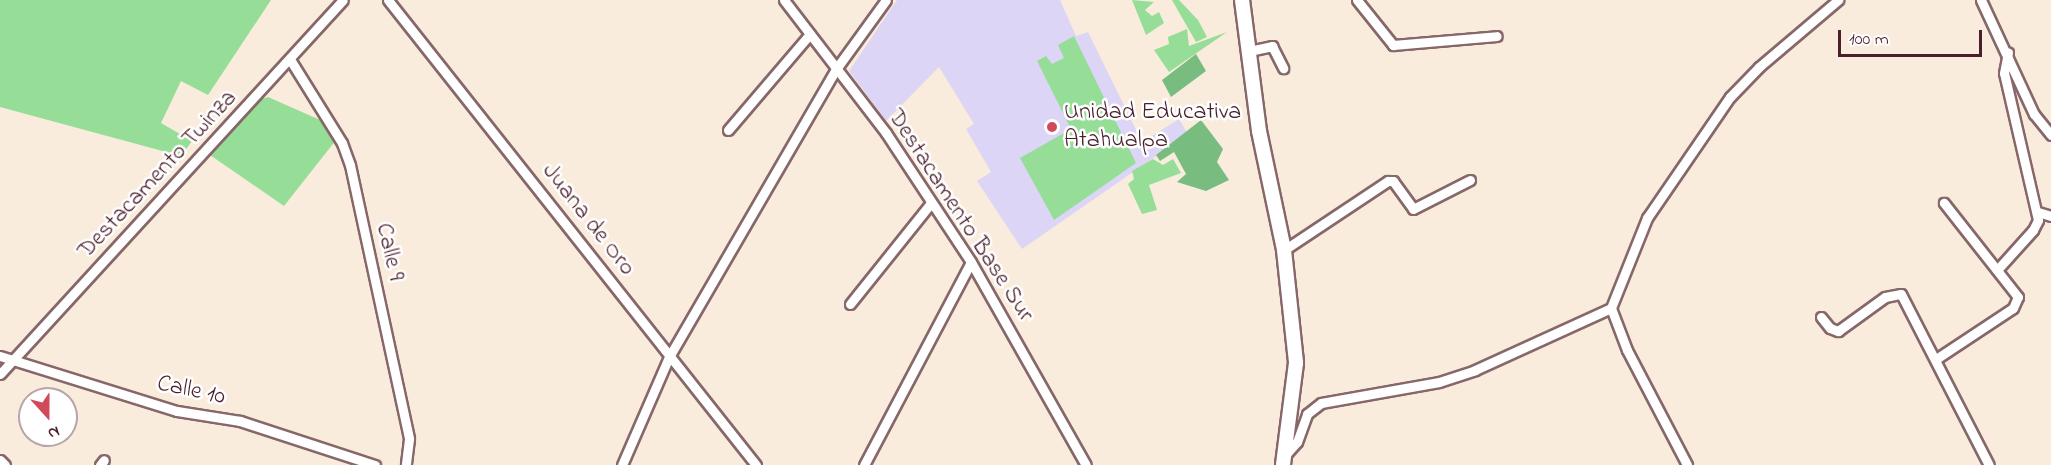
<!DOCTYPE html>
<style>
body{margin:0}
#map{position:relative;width:2051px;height:465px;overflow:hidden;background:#f9ecdc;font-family:"Indie Flower",sans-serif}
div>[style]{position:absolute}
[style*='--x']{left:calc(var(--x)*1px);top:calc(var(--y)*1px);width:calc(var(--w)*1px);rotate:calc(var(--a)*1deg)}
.built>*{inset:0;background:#ddd5f6}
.green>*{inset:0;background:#96dd97}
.forest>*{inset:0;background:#78bc80}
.roads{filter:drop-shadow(2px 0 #876769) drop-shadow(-2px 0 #876769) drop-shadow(0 2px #876769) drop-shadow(0 -2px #876769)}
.street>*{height:9px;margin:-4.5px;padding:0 4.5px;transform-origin:4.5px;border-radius:4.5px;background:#fff}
.secondary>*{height:14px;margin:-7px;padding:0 7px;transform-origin:7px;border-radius:7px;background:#fff}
.dots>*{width:16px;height:16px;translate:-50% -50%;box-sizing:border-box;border:3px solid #fff;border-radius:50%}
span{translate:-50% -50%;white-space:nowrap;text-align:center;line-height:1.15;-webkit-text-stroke:5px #fff;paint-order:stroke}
.poi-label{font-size:24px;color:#4a1f2b}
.left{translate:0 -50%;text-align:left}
.street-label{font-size:24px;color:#4a1f2b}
.north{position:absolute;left:18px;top:387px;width:60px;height:60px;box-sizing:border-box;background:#fff;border:2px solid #b7a5aa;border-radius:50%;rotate:159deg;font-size:16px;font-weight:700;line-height:24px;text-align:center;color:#4a1f2b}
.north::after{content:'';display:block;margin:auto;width:21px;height:27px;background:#d1495b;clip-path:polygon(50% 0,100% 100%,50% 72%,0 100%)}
.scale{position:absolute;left:1838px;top:30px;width:144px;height:27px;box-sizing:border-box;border:3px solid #4a1f2b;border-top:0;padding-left:8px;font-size:18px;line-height:21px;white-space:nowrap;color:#4a1f2b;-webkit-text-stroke:4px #fff;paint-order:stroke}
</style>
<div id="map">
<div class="built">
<div style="clip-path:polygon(897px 0,1060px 0,1076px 36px,1088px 32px,1142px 142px,1179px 119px,1188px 134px,1022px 249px,977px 181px,991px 172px,966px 129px,974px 124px,939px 67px,886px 121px,849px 71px)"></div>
</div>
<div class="green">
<div style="clip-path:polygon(0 0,271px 0,208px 95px,181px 81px,161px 123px,192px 141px,181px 156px,0 107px)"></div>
<div style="clip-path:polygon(1132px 0,1154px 2px,1145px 10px,1152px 16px,1159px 12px,1164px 23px,1146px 35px)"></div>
<div style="clip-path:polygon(1172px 0,1179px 0,1198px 20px,1207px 37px,1196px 42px)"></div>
<div style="clip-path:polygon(1187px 29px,1189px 46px,1227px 32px,1169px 72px,1154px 50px,1169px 44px,1168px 37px)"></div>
<div style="clip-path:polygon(1074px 36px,1136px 163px,1054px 220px,1020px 158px,1071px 129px,1037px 61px,1046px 56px,1052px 64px,1064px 58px,1058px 45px)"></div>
<div style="clip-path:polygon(268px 97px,327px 123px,336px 140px,284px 206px,210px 155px,259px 100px)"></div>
<div style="clip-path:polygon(1153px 159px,1163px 165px,1173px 159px,1181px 173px,1149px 185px,1157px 210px,1142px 214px,1128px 184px,1134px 179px,1132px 171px)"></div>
</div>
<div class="forest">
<div style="clip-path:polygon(1196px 54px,1206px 71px,1171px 97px,1162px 80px)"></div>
<div style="clip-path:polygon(1201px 120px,1223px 149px,1217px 162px,1229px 180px,1206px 191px,1177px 182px,1186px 174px,1174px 152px,1160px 161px,1156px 155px)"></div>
</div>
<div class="roads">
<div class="street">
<div style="--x:388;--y:0;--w:593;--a:51.64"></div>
<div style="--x:784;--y:0;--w:168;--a:52.5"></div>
<div style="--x:886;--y:133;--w:154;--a:56.6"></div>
<div style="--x:971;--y:262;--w:233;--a:60.5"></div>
<div style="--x:1357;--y:0;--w:58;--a:51.3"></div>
<div style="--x:1393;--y:45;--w:104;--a:-4.9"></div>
<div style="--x:1981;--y:0;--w:126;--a:65.1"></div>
<div style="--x:2034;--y:114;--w:27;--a:51"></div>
<div style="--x:1249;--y:51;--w:24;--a:-12"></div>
<div style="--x:1272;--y:46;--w:25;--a:63"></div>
<div style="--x:291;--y:61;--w:97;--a:58.1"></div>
<div style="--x:342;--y:143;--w:23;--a:70"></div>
<div style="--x:350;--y:165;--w:280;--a:77.8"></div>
<div style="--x:409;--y:439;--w:26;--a:97"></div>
<div style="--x:728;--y:130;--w:126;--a:-49.5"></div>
<div style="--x:2038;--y:212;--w:14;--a:17"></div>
<div style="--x:1284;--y:250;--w:125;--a:-33.6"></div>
<div style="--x:1388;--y:181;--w:5;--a:0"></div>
<div style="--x:1393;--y:181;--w:34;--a:54"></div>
<div style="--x:1413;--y:209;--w:64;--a:-27"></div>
<div style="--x:1997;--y:270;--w:54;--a:-48"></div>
<div style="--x:2033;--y:230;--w:11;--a:-63"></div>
<div style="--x:2038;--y:220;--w:151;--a:-103"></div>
<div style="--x:2004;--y:73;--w:21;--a:-79"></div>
<div style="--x:850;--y:304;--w:129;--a:-51.3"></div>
<div style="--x:1611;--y:308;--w:45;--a:69.1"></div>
<div style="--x:1627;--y:350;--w:130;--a:62.4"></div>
<div style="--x:1821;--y:317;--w:14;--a:51"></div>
<div style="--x:1830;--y:328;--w:9;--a:21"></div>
<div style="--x:1838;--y:331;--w:58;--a:-35.9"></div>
<div style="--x:1885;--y:297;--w:16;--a:-11"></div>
<div style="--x:1901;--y:294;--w:192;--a:62.8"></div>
<div style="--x:0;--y:356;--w:185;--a:17.3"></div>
<div style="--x:177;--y:411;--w:64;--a:9"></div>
<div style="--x:240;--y:421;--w:142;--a:18.1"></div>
<div style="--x:1936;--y:359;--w:92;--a:-33.5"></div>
<div style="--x:2013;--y:308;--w:12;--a:-66"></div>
<div style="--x:2018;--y:297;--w:120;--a:-128.2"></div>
<div style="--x:0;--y:374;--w:507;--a:-47.48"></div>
<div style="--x:1287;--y:453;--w:15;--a:-48"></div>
<div style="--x:1297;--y:442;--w:30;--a:-70"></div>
<div style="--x:1307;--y:414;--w:18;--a:-38"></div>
<div style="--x:1321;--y:403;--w:120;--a:-10.1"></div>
<div style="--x:1439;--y:382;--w:38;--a:-18"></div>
<div style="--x:1475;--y:370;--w:149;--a:-24.5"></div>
<div style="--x:1611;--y:308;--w:97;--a:-68.2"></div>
<div style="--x:1647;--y:218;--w:147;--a:-55.6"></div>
<div style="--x:1730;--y:97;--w:42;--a:-46"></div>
<div style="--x:1759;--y:67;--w:104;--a:-40.3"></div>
<div style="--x:0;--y:460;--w:7;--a:45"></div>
<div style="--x:100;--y:465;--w:6;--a:-51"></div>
<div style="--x:622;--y:465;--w:118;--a:-66.5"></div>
<div style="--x:669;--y:357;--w:333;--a:-59.9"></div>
<div style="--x:836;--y:69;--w:85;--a:-54.1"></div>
<div style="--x:864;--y:465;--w:229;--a:-62.2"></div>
</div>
<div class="secondary">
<div style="--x:1242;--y:0;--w:132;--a:82.6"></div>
<div style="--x:1259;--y:131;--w:122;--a:78.1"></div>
<div style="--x:1284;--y:250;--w:114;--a:83.9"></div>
<div style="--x:1296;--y:363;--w:103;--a:97.3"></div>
</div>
</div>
<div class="dots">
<div style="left:1052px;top:127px;background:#d1495b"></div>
</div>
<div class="poi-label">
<span class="left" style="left:1064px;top:127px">Unidad Educativa<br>Atahualpa</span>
</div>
<div class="street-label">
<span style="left:158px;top:175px;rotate:-47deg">Destacamento Twinza</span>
<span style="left:960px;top:216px;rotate:57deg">Destacamento Base Sur</span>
<span style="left:588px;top:220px;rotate:52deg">Juana de Oro</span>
<span style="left:389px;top:252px;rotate:77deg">Calle 9</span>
<span style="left:191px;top:391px;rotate:12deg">Calle 10</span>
</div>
<div class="north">N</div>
<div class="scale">100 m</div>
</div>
